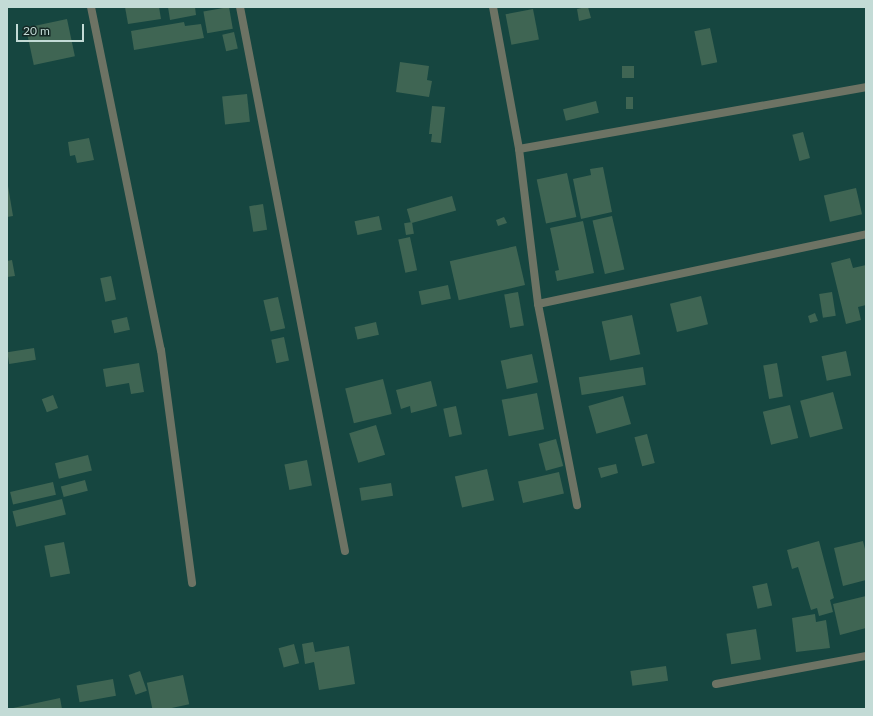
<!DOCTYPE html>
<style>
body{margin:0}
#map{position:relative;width:873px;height:716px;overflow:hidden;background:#164640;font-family:Lato,sans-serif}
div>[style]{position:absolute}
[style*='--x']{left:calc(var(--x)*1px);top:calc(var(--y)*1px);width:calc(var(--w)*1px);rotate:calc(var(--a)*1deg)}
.building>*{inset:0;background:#3f6553;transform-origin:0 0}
.street>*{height:8px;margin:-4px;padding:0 4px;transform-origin:4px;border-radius:4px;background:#6d7364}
span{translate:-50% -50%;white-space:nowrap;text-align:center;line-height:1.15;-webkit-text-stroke:3px #152825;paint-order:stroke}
.frame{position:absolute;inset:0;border:8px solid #c3dbd6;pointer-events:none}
.scale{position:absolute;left:16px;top:24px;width:68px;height:18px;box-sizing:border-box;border:2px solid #c3dbd6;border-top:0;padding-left:5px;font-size:12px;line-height:14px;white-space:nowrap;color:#c3dbd6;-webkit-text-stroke:3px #152825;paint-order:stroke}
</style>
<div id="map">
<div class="building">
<div style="clip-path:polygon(125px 7px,159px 7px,161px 19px,128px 24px)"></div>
<div style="clip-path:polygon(168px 7px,195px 7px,196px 15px,170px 20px)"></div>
<div style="left:229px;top:7px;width:22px;height:26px;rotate:80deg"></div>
<div style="clip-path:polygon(586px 7px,588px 7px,591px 18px,579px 21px,577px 9px)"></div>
<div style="left:533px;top:9px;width:31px;height:28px;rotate:79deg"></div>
<div style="left:67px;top:19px;width:38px;height:42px;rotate:78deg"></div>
<div style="clip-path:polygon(184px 22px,185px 26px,201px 24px,204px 38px,134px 50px,131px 31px)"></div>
<div style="left:710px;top:28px;width:35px;height:16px;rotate:78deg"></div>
<div style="left:234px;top:32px;width:17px;height:12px;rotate:77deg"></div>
<div style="clip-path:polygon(400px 62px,429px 66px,427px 80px,432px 81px,429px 97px,396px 92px)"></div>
<div style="left:622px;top:66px;width:12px;height:12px"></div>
<div style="left:247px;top:94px;width:28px;height:25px;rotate:84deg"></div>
<div style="left:626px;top:97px;width:7px;height:12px"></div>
<div style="left:596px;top:101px;width:12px;height:34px;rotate:76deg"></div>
<div style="clip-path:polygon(432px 106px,445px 107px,441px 143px,431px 142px,432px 134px,429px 134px)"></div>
<div style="left:803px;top:132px;width:27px;height:11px;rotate:75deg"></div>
<div style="clip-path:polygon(89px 138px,94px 160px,77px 163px,75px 155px,70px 156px,68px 142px)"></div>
<div style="clip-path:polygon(603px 167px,612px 212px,581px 219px,573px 179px,591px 175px,590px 169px)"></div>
<div style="left:567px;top:173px;width:45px;height:31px;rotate:78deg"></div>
<div style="clip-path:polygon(7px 180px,13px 216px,7px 217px)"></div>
<div style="left:856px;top:188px;width:27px;height:33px;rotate:77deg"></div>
<div style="left:452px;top:196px;width:15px;height:47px;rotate:74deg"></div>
<div style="left:263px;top:204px;width:26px;height:14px;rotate:81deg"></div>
<div style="left:379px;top:216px;width:14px;height:25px;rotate:78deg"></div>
<div style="left:612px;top:216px;width:55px;height:20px;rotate:77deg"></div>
<div style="clip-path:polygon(504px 217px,507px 223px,498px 226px,496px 220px)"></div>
<div style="clip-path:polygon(583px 221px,594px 273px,557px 281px,555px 271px,559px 270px,550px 228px)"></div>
<div style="left:412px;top:222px;width:12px;height:8px;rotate:81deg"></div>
<div style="left:410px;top:237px;width:34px;height:12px;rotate:78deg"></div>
<div style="left:516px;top:246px;width:40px;height:68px;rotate:77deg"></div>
<div style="clip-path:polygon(850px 258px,853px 268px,866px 265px,866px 305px,858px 307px,861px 320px,846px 324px,831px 263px)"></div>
<div style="clip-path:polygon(12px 260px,15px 276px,7px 277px,7px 261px)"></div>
<div style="left:111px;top:276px;width:24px;height:11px;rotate:78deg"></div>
<div style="left:448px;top:285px;width:14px;height:30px;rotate:78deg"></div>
<div style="left:518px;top:292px;width:34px;height:14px;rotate:80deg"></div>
<div style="left:832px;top:292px;width:24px;height:13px;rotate:81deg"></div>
<div style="left:701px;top:296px;width:29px;height:32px;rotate:76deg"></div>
<div style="left:278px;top:297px;width:32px;height:15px;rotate:77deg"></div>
<div style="clip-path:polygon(815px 313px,818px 321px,810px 323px,808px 316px)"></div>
<div style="left:632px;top:315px;width:40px;height:31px;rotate:78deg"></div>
<div style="left:127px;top:317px;width:13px;height:16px;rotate:77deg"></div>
<div style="left:376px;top:322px;width:13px;height:22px;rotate:77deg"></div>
<div style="left:284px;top:337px;width:24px;height:13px;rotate:78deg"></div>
<div style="left:34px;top:348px;width:12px;height:27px;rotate:81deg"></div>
<div style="left:846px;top:351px;width:25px;height:25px;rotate:78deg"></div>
<div style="left:532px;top:354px;width:29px;height:32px;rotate:78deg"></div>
<div style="clip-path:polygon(139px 363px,144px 392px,131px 394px,129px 383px,106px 387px,103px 369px)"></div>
<div style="left:777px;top:363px;width:34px;height:14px;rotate:80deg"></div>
<div style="left:643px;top:367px;width:18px;height:65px;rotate:81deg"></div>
<div style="left:383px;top:379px;width:36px;height:39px;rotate:76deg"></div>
<div style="clip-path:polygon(431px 381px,437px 406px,411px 413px,410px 406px,401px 409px,396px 390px)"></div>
<div style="left:833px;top:392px;width:38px;height:34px;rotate:75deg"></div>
<div style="left:537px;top:393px;width:37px;height:36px;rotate:79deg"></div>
<div style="left:53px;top:395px;width:14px;height:12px;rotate:69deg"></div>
<div style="left:623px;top:396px;width:29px;height:36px;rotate:74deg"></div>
<div style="left:790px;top:405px;width:34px;height:28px;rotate:76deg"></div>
<div style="left:456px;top:406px;width:29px;height:13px;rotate:78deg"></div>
<div style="left:376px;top:425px;width:31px;height:28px;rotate:73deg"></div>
<div style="left:647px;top:434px;width:30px;height:13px;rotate:75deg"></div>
<div style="left:556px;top:439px;width:28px;height:18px;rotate:75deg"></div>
<div style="left:88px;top:455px;width:16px;height:34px;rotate:76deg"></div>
<div style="left:307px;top:460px;width:26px;height:23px;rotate:79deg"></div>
<div style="clip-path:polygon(616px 464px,618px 473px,601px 478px,598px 468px)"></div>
<div style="left:487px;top:469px;width:32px;height:33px;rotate:77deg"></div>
<div style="left:559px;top:472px;width:22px;height:42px;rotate:77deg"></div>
<div style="left:85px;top:480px;width:11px;height:25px;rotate:75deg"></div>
<div style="left:53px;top:482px;width:13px;height:44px;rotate:77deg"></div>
<div style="left:391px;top:483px;width:13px;height:32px;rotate:81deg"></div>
<div style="left:62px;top:499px;width:16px;height:51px;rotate:76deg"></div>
<div style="clip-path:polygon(819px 541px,834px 598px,830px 600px,833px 612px,819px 616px,817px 608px,811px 610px,798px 567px,792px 569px,787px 550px)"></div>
<div style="clip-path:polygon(863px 541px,866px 553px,866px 580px,843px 586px,834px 548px)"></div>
<div style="left:64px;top:542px;width:32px;height:20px;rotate:79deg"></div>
<div style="left:767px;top:583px;width:23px;height:15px;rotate:77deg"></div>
<div style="clip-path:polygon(866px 596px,866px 628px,840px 635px,833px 604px)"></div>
<div style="clip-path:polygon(815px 614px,816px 622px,826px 620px,830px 648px,796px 652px,792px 618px)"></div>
<div style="left:756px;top:629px;width:31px;height:30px;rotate:81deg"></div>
<div style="clip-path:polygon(313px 642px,315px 652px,349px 646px,355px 684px,319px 690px,314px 662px,305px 664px,302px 644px)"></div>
<div style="left:294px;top:644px;width:20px;height:16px;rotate:75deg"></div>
<div style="left:666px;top:666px;width:15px;height:36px;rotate:82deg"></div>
<div style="left:140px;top:671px;width:21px;height:12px;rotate:71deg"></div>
<div style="left:183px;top:675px;width:30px;height:37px;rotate:78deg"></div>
<div style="left:113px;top:679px;width:17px;height:37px;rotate:80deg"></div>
<div style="clip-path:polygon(60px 698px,62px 709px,13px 709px,13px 708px)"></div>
</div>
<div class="street">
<div style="--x:91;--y:7;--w:350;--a:78.5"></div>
<div style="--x:161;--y:350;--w:235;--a:82.4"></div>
<div style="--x:240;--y:7;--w:554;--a:79.08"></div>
<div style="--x:493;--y:7;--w:144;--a:79.6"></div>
<div style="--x:519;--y:149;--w:156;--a:83"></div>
<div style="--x:538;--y:304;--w:205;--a:79"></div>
<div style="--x:519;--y:149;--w:352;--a:-10.1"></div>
<div style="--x:538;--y:304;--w:335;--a:-12"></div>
<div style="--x:716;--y:684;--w:153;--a:-10.6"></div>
</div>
<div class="frame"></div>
<div class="scale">20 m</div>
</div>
